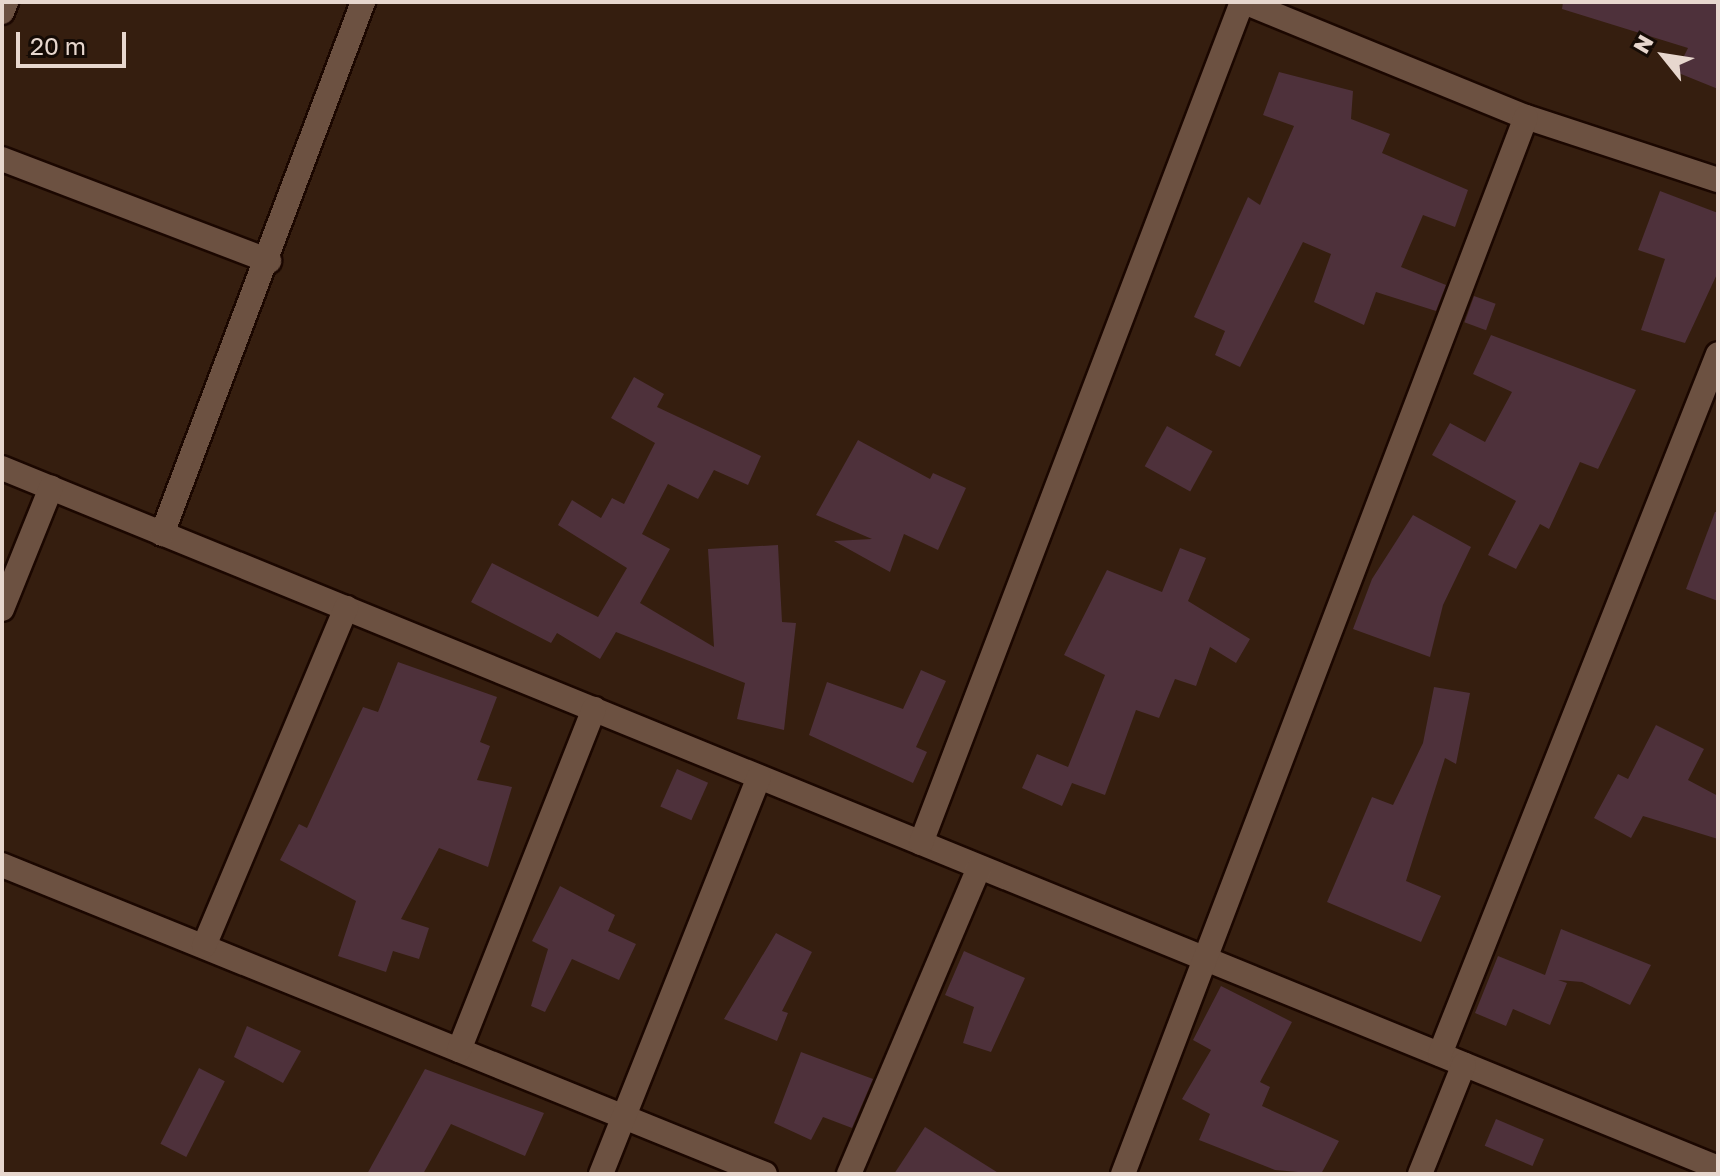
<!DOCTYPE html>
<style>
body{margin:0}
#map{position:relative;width:1720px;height:1176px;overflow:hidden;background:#351e0f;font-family:"Golos Text",sans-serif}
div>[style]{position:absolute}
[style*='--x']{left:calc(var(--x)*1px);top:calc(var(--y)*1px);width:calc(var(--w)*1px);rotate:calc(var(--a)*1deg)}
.building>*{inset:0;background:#4e313b;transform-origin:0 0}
.roads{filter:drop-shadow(2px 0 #1b0700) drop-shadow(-2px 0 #1b0700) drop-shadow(0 2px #1b0700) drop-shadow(0 -2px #1b0700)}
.minor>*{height:24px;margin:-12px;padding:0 12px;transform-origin:12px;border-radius:12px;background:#6c5141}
span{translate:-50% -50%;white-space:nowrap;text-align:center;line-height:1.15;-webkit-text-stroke:6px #150b05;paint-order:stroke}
.frame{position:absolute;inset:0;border:4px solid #e7d7ce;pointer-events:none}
.north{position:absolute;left:1624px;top:16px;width:80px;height:80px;-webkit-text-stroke:6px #150b05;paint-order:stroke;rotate:300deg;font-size:22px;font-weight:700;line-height:32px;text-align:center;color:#e7d7ce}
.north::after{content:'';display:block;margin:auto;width:28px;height:36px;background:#e7d7ce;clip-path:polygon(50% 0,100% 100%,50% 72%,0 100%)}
.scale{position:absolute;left:16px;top:32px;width:110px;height:36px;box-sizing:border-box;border:4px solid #e7d7ce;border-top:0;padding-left:10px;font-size:24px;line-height:28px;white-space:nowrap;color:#e7d7ce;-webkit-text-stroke:6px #150b05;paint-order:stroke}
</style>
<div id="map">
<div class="building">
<div style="clip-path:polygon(1563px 2px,1718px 2px,1718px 89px,1676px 72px,1688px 48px,1562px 9px)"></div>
<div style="clip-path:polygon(1279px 72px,1353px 91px,1351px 119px,1390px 134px,1382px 153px,1468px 190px,1455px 227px,1423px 215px,1401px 267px,1446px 285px,1436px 311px,1376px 292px,1364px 325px,1314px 302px,1331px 254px,1303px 242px,1240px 367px,1215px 355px,1225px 331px,1194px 317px,1248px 197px,1260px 205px,1294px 126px,1263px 115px)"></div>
<div style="clip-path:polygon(1660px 191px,1718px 213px,1718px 272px,1685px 343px,1641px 330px,1665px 259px,1638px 250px)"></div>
<div style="left:1474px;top:296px;width:23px;height:28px;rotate:20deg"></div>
<div style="clip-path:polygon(1491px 335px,1636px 390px,1598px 469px,1580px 462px,1549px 529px,1540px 524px,1516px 569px,1488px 555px,1516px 501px,1432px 455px,1450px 423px,1485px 442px,1512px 392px,1473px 374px)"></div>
<div style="clip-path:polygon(634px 377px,664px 394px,657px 407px,761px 456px,748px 485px,714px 470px,698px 499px,668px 484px,642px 534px,670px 549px,640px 603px,714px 647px,708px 549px,778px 545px,782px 622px,796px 623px,784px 730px,737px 719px,745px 683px,616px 632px,600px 659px,557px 633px,551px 643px,471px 602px,492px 563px,598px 617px,627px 568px,558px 525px,572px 500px,601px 518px,612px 498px,624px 504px,655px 443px,611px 418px)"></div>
<div style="left:1167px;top:426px;width:52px;height:46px;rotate:29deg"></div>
<div style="clip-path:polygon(858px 440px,930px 479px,933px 473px,966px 488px,938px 550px,904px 534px,890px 572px,834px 541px,872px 539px,816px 515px)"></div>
<div style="clip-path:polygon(1715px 512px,1718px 512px,1718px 601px,1686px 589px)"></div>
<div style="clip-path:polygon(1413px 515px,1471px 547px,1443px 605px,1430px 657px,1353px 629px,1372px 579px)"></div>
<div style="clip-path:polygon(1180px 548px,1206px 558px,1188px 601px,1250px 639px,1236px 663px,1210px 647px,1196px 686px,1175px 679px,1159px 718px,1136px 710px,1105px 795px,1072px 783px,1062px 806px,1022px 788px,1037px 754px,1068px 767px,1105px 675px,1064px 655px,1107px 570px,1162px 592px)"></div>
<div style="clip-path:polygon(398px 662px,497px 697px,480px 742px,490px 746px,477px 780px,512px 787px,488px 867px,439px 848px,401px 919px,429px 928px,419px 959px,393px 951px,386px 972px,338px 956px,356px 901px,280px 860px,299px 824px,307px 828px,363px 707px,378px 712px)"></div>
<div style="clip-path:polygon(921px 670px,946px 681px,916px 747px,927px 752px,913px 783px,809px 735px,827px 682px,903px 709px)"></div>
<div style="clip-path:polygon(1434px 687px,1470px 693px,1456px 764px,1445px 758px,1406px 881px,1441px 896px,1421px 942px,1327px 902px,1372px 797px,1393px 805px,1423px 743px)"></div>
<div style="clip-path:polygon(1656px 725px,1704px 749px,1688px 780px,1718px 796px,1718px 839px,1643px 816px,1631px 838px,1594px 818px,1618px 774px,1628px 779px)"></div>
<div style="left:677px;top:769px;width:34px;height:41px;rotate:24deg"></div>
<div style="clip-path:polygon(560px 886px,615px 915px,608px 931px,636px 944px,619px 980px,572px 959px,545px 1012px,531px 1006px,548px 949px,532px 941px)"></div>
<div style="clip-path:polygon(1561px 929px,1651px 965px,1630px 1005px,1582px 982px,1558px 980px,1567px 983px,1550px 1025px,1513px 1009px,1506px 1026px,1475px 1013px,1498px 956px,1545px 975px)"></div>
<div style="clip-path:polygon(776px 933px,812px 952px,782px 1011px,788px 1013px,777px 1041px,724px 1019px)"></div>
<div style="clip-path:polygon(964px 951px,1025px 978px,991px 1052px,963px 1043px,974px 1007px,945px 995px)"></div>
<div style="clip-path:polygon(1221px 986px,1292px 1022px,1260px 1082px,1270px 1087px,1262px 1106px,1339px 1141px,1321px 1174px,1275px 1170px,1199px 1140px,1210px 1114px,1182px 1099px,1211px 1050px,1193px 1040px)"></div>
<div style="clip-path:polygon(247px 1026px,301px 1051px,283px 1083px,234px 1057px)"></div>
<div style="clip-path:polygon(801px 1052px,873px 1079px,852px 1128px,823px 1117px,811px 1140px,774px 1123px)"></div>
<div style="left:199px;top:1068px;width:29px;height:85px;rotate:27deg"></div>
<div style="clip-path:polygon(425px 1069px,544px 1113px,525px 1156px,451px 1124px,423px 1174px,367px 1174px)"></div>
<div style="left:1496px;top:1119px;width:52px;height:29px;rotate:23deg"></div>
<div style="clip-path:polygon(925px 1127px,1000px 1174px,894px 1174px)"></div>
</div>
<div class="roads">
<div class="minor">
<div style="--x:1244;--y:2;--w:305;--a:22.2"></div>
<div style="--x:1526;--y:117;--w:202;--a:18.2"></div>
<div style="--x:2;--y:12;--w:11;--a:-68"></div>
<div style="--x:2;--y:159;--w:286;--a:20.9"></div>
<div style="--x:2;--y:468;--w:1853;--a:22.19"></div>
<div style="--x:162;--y:534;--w:569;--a:-69.3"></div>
<div style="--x:2;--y:609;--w:131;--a:-68"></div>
<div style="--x:921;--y:843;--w:900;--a:-69.11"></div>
<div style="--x:2;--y:865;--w:823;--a:22.05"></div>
<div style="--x:204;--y:946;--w:367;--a:-67.2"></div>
<div style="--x:459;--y:1050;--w:367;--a:-68.4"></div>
<div style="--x:1440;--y:1054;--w:753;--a:-68.34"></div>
<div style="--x:601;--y:1174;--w:427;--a:-68.3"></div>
<div style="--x:849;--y:1174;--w:333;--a:-67"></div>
<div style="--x:1123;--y:1174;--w:1131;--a:-69.13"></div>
<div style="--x:1420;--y:1174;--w:118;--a:-68.2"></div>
</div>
</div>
<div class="frame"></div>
<div class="north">N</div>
<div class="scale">20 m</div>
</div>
